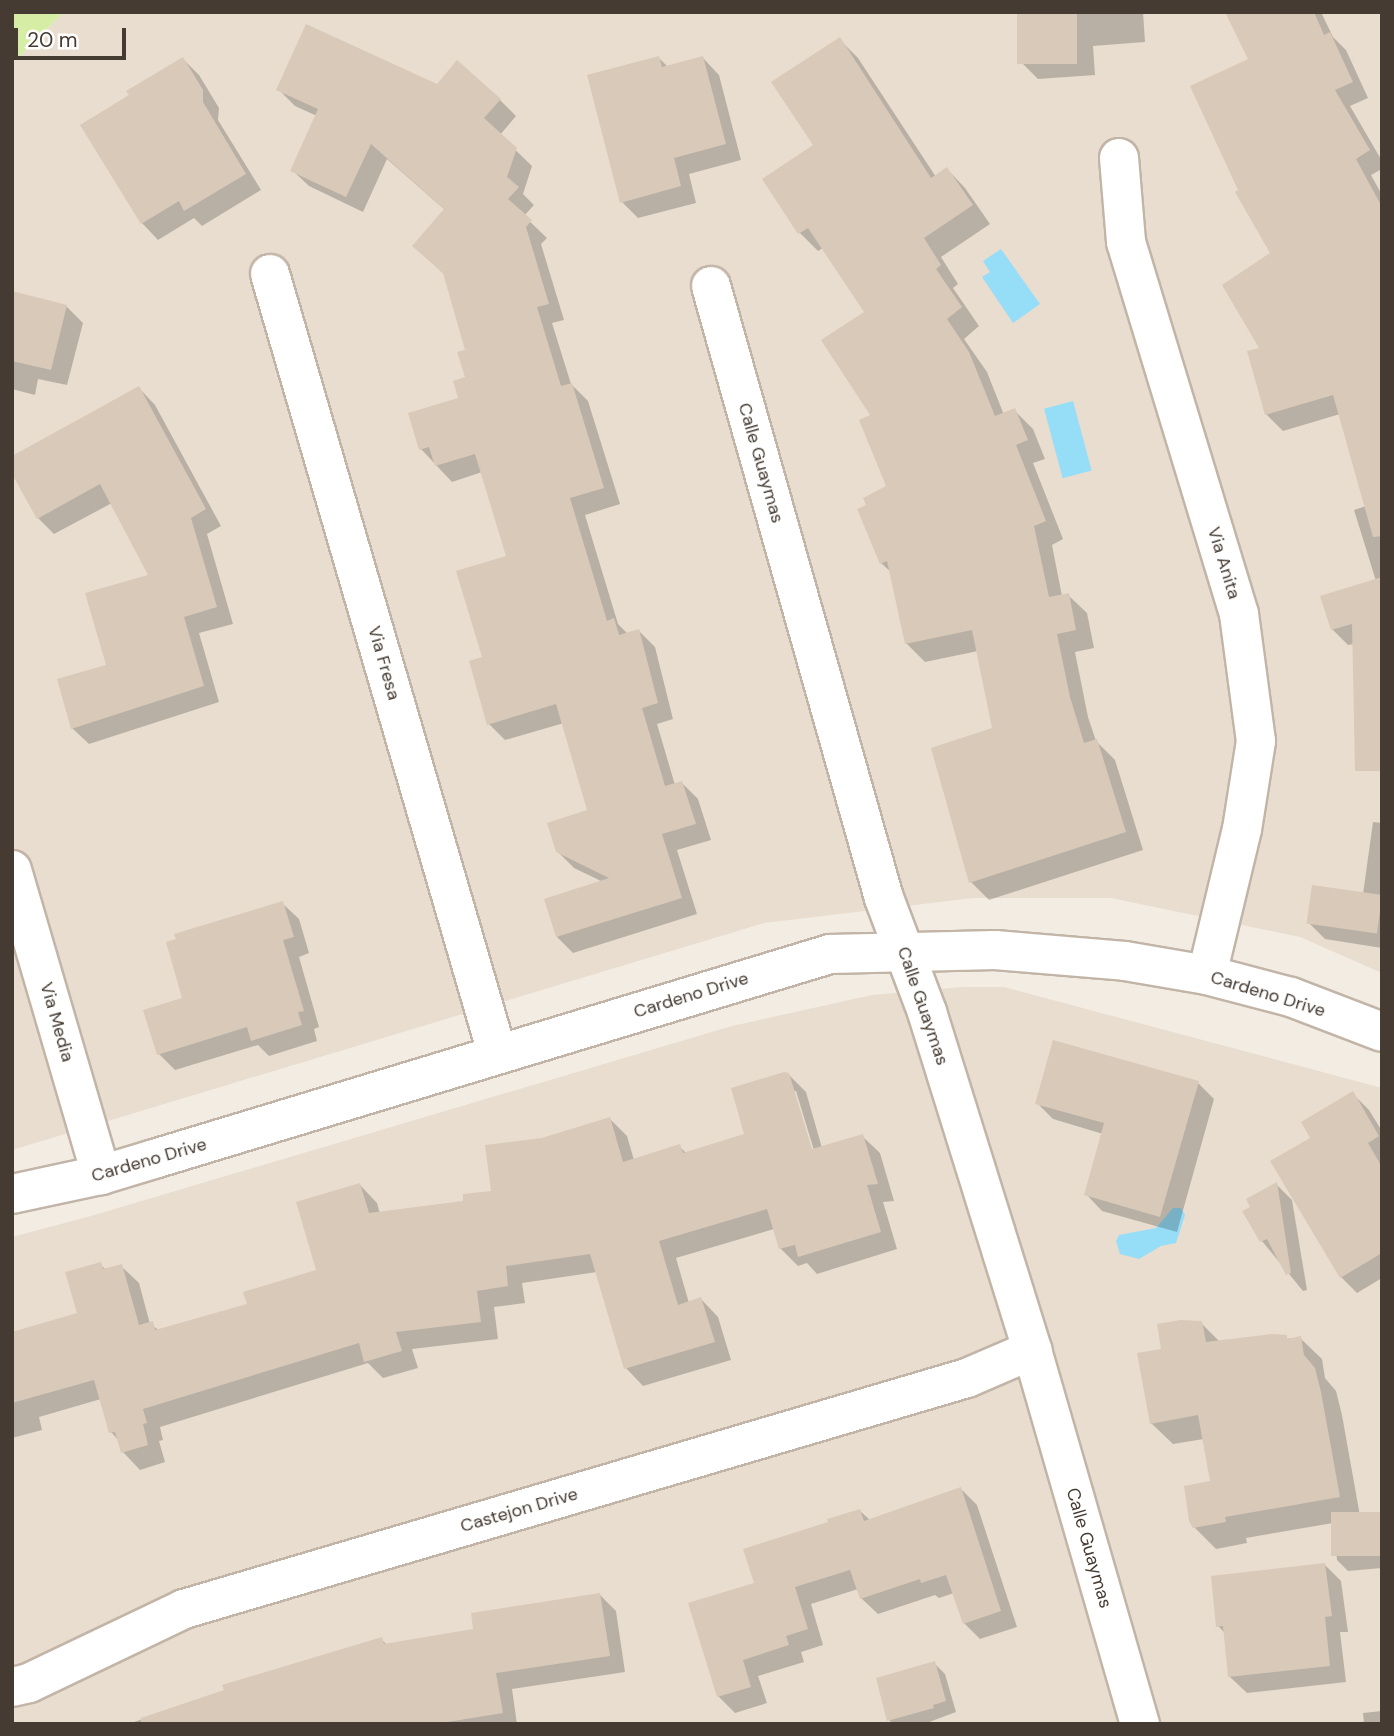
<!DOCTYPE html>
<style>
body{margin:0}
#map{position:relative;width:1394px;height:1736px;overflow:hidden;background:#f3ece2;font-family:"DM Sans",sans-serif}
div>[style]{position:absolute}
[style*='--x']{left:calc(var(--x)*1px);top:calc(var(--y)*1px);width:calc(var(--w)*1px);rotate:calc(var(--a)*1deg)}
.residential>*{inset:0;background:#e8ddcf}
.green>*{inset:0;background:#d6eda5}
.water>*{inset:0;background:#96ddf8;transform-origin:0 0}
.shadow>*{inset:0;background:#0003}
.building>*{inset:0;background:#d9c9b9;transform-origin:0 0}
.roads{filter:drop-shadow(2px 0 #c2b5a7) drop-shadow(-2px 0 #c2b5a7) drop-shadow(0 2px #c2b5a7) drop-shadow(0 -2px #c2b5a7)}
.minor>*{height:38px;margin:-19px;padding:0 19px;transform-origin:19px;border-radius:19px;background:#fff}
.tertiary>*{height:38px;margin:-19px;padding:0 19px;transform-origin:19px;border-radius:19px;background:#fff}
span{translate:-50% -50%;white-space:nowrap;text-align:center;line-height:1.15;-webkit-text-stroke:5px #fff;paint-order:stroke}
.street-label{font-size:18px;color:#453b32}
.frame{position:absolute;inset:0;border:14px solid #453b32;pointer-events:none}
.scale{position:absolute;left:14px;top:28px;width:112px;height:32px;box-sizing:border-box;border:4px solid #453b32;border-top:0;padding-left:9px;font-size:21px;line-height:24px;white-space:nowrap;color:#453b32;-webkit-text-stroke:5px #fff;paint-order:stroke}
</style>
<div id="map">
<div class="residential">
<div style="clip-path:polygon(64px 12px,1382px 12px,1382px 973px,1300px 937px,1111px 898px,973px 898px,764px 923px,12px 1150px,12px 64px)"></div>
<div style="clip-path:polygon(962px 987px,1004px 987px,1382px 1088px,1382px 1724px,12px 1724px,12px 1237px,91px 1216px,732px 1026px,872px 995px)"></div>
</div>
<div class="green">
<div style="clip-path:polygon(12px 12px,64px 12px,12px 64px)"></div>
</div>
<div class="water">
<div style="clip-path:polygon(1001px 249px,1040px 304px,1013px 323px,982px 277px,990px 272px,983px 261px)"></div>
<div style="left:1073px;top:401px;width:72px;height:30px;rotate:75deg"></div>
<div style="clip-path:polygon(1173px 1208px,1181px 1208px,1185px 1215px,1176px 1243px,1161px 1246px,1139px 1259px,1120px 1254px,1116px 1241px,1119px 1235px,1156px 1228px)"></div>
</div>
<div class="shadow">
<div style="clip-path:polygon(1019px 12px,1143px 12px,1145px 42px,1093px 46px,1095px 75px,1038px 79px,1022px 63px)"></div>
<div style="clip-path:polygon(1227px 12px,1321px 12px,1333px 37px,1346px 50px,1368px 98px,1350px 106px,1382px 161px,1382px 169px,1371px 175px,1382px 195px,1382px 738px,1354px 644px,1348px 645px,1332px 629px,1376px 581px,1354px 510px,1366px 506px,1340px 414px,1283px 431px,1267px 415px,1249px 352px,1261px 349px,1272px 254px,1241px 191px,1250px 60px)"></div>
<div style="clip-path:polygon(839px 39px,858px 58px,936px 177px,947px 169px,965px 188px,990px 224px,941px 257px,958px 284px,953px 288px,979px 326px,964px 339px,987px 372px,1004px 415px,1014px 410px,1033px 429px,1045px 459px,1033px 463px,1063px 539px,1052px 545px,1062px 596px,1068px 595px,1087px 613px,1094px 648px,1075px 652px,1088px 717px,1096px 741px,1115px 760px,1143px 850px,989px 900px,971px 882px,994px 730px,978px 651px,925px 662px,906px 643px,892px 573px,881px 563px,868px 506px,888px 487px,873px 416px,866px 312px,823px 248px,818px 251px,800px 233px)"></div>
<div style="clip-path:polygon(659px 58px,668px 67px,703px 58px,719px 75px,741px 160px,689px 174px,696px 203px,638px 218px,622px 202px)"></div>
<div style="clip-path:polygon(183px 59px,199px 75px,219px 108px,218px 120px,261px 190px,202px 226px,194px 218px,158px 240px,142px 223px,132px 96px)"></div>
<div style="clip-path:polygon(437px 86px,500px 100px,516px 116px,500px 135px,532px 166px,523px 194px,534px 205px,524px 216px,547px 238px,541px 244px,564px 320px,552px 323px,571px 384px,588px 401px,620px 504px,585px 515px,618px 624px,628px 634px,639px 631px,655px 647px,673px 719px,657px 724px,675px 785px,682px 783px,698px 799px,711px 840px,677px 850px,697px 914px,573px 953px,557px 937px,603px 882px,574px 868px,557px 851px,589px 812px,564px 723px,505px 740px,489px 724px,484px 658px,508px 557px,482px 472px,452px 482px,421px 449px,460px 399px,467px 379px,467px 351px,445px 275px,414px 246px,445px 210px,387px 159px,363px 212px,309px 186px,292px 170px,317px 116px,295px 106px,278px 89px)"></div>
<div style="clip-path:polygon(12px 293px,66px 306px,83px 323px,67px 385px,38px 379px,35px 395px,12px 389px)"></div>
<div style="clip-path:polygon(139px 388px,155px 405px,221px 526px,207px 534px,233px 624px,199px 633px,219px 702px,89px 744px,72px 728px,108px 666px,151px 576px,112px 503px,54px 534px,38px 518px)"></div>
<div style="clip-path:polygon(1373px 822px,1382px 823px,1382px 948px,1325px 939px,1309px 923px,1363px 894px)"></div>
<div style="clip-path:polygon(282px 903px,299px 919px,309px 953px,299px 957px,319px 1027px,314px 1029px,317px 1041px,269px 1056px,258px 1045px,175px 1070px,159px 1054px,184px 999px)"></div>
<div style="clip-path:polygon(evenodd,788px 1074px,806px 1092px,822px 1148px,862px 1136px,880px 1153px,894px 1201px,883px 1202px,897px 1249px,817px 1274px,807px 1263px,798px 1266px,780px 1248px,774px 1229px,676px 1258px,689px 1303px,701px 1299px,718px 1317px,731px 1360px,643px 1386px,626px 1368px,597px 1272px,522px 1283px,525px 1303px,494px 1307px,498px 1339px,412px 1349px,418px 1368px,383px 1378px,368px 1363px,160px 1427px,163px 1440px,159px 1441px,165px 1462px,140px 1470px,123px 1452px,119px 1441px,111px 1432px,101px 1399px,39px 1417px,42px 1430px,12px 1438px,12px 1334px,79px 1314px,100px 1264px,106px 1270px,121px 1266px,139px 1283px,150px 1324px,160px 1331px,249px 1305px,319px 1272px,360px 1185px,377px 1203px,380px 1214px,465px 1203px,493px 1192px,542px 1139px,610px 1119px,627px 1136px,634px 1160px,679px 1146px,687px 1154px,746px 1135px,788px 1074px,792px 1091px,796px 1091px,816px 1157px,813px 1158px,792px 1091px)"></div>
<div style="clip-path:polygon(1198px 1083px,1214px 1099px,1177px 1232px,1102px 1211px,1086px 1194px,1103px 1134px,1053px 1119px,1037px 1103px)"></div>
<div style="clip-path:polygon(1353px 1094px,1369px 1110px,1382px 1131px,1382px 1278px,1357px 1293px,1341px 1277px,1313px 1138px)"></div>
<div style="clip-path:polygon(1276px 1184px,1292px 1200px,1307px 1290px,1303px 1291px,1262px 1241px)"></div>
<div style="clip-path:polygon(1201px 1323px,1220px 1342px,1300px 1338px,1322px 1359px,1325px 1378px,1336px 1391px,1342px 1415px,1360px 1516px,1382px 1514px,1382px 1568px,1348px 1571px,1337px 1560px,1333px 1523px,1246px 1538px,1247px 1543px,1216px 1549px,1194px 1527px,1212px 1482px,1204px 1439px,1173px 1444px,1151px 1423px,1163px 1350px)"></div>
<div style="clip-path:polygon(961px 1489px,977px 1505px,1017px 1627px,980px 1639px,964px 1623px,954px 1593px,939px 1598px,935px 1595px,878px 1614px,861px 1598px,858px 1589px,811px 1604px,823px 1645px,801px 1652px,804px 1662px,758px 1676px,767px 1703px,735px 1713px,719px 1697px,691px 1604px,756px 1584px,831px 1523px,860px 1511px,870px 1520px)"></div>
<div style="clip-path:polygon(1325px 1565px,1341px 1581px,1348px 1632px,1340px 1632px,1346px 1682px,1247px 1693px,1230px 1677px,1226px 1634px,1218px 1626px)"></div>
<div style="clip-path:polygon(600px 1595px,616px 1611px,625px 1672px,512px 1689px,517px 1724px,128px 1724px,381px 1639px,387px 1645px,475px 1631px)"></div>
<div style="clip-path:polygon(934px 1663px,945px 1674px,956px 1712px,924px 1724px,893px 1724px,889px 1720px)"></div>
<div style="clip-path:polygon(1382px 1711px,1382px 1724px,1364px 1724px,1363px 1713px)"></div>
</div>
<div class="building">
<div style="left:1017px;top:12px;width:60px;height:52px"></div>
<div style="clip-path:polygon(1225px 12px,1314px 12px,1324px 35px,1330px 32px,1353px 82px,1335px 90px,1370px 150px,1356px 159px,1382px 207px,1382px 536px,1373px 537px,1333px 395px,1265px 415px,1247px 351px,1259px 348px,1222px 285px,1270px 253px,1235px 192px,1238px 190px,1190px 86px,1248px 59px)"></div>
<div style="clip-path:polygon(306px 24px,437px 84px,457px 60px,501px 99px,484px 118px,517px 148px,507px 177px,519px 187px,508px 199px,532px 220px,526px 227px,549px 304px,537px 307px,561px 386px,572px 383px,604px 488px,570px 498px,607px 621px,614px 618px,619px 635px,639px 629px,658px 703px,642px 708px,665px 786px,682px 781px,696px 824px,662px 834px,682px 898px,556px 937px,544px 899px,609px 878px,556px 852px,547px 823px,587px 810px,556px 704px,487px 725px,469px 661px,482px 657px,456px 571px,506px 556px,475px 454px,435px 466px,429px 447px,419px 450px,408px 413px,458px 398px,453px 381px,465px 377px,457px 352px,465px 350px,443px 273px,412px 246px,444px 209px,371px 144px,346px 197px,290px 171px,318px 109px,276px 90px)"></div>
<div style="clip-path:polygon(840px 37px,931px 178px,947px 167px,973px 205px,924px 238px,941px 265px,936px 269px,962px 307px,947px 319px,969px 352px,995px 416px,1015px 408px,1028px 440px,1016px 445px,1046px 521px,1034px 526px,1049px 597px,1069px 593px,1076px 630px,1057px 634px,1070px 697px,1084px 743px,1097px 739px,1126px 832px,969px 883px,931px 748px,992px 728px,972px 630px,905px 644px,887px 561px,880px 564px,857px 509px,866px 505px,863px 498px,886px 486px,859px 420px,870px 415px,821px 340px,864px 312px,808px 228px,798px 234px,762px 179px,813px 145px,771px 82px)"></div>
<div style="clip-path:polygon(659px 56px,662px 67px,703px 56px,726px 144px,674px 158px,681px 186px,620px 203px,587px 75px)"></div>
<div style="clip-path:polygon(183px 57px,203px 90px,203px 102px,246px 174px,184px 211px,179px 201px,141px 224px,80px 125px,129px 95px,126px 91px)"></div>
<div style="clip-path:polygon(12px 291px,67px 305px,51px 370px,12px 361px)"></div>
<div style="clip-path:polygon(139px 386px,206px 509px,191px 518px,217px 607px,184px 617px,204px 686px,71px 729px,57px 679px,106px 665px,85px 593px,148px 575px,100px 484px,37px 519px,12px 474px,12px 456px)"></div>
<div style="clip-path:polygon(1382px 577px,1382px 771px,1355px 771px,1352px 624px,1331px 630px,1320px 596px)"></div>
<div style="left:1312px;top:885px;width:71px;height:39px;rotate:8deg"></div>
<div style="clip-path:polygon(283px 901px,294px 937px,283px 940px,304px 1011px,298px 1012px,302px 1025px,251px 1041px,247px 1027px,157px 1055px,143px 1010px,182px 998px,166px 942px,176px 939px,174px 934px)"></div>
<div style="clip-path:polygon(1053px 1040px,1199px 1081px,1160px 1217px,1084px 1195px,1104px 1123px,1035px 1104px)"></div>
<div style="clip-path:polygon(784px 1072px,789px 1073px,812px 1149px,863px 1134px,878px 1184px,867px 1185px,881px 1232px,798px 1257px,795px 1245px,779px 1249px,767px 1209px,659px 1241px,678px 1305px,701px 1297px,715px 1342px,624px 1369px,590px 1254px,506px 1266px,508px 1286px,477px 1291px,481px 1322px,396px 1332px,402px 1351px,364px 1362px,359px 1343px,143px 1409px,147px 1423px,143px 1424px,148px 1445px,121px 1453px,115px 1432px,109px 1433px,94px 1380px,12px 1403px,12px 1332px,77px 1313px,65px 1272px,101px 1262px,103px 1269px,122px 1264px,139px 1325px,153px 1321px,155px 1330px,247px 1304px,243px 1292px,316px 1270px,296px 1202px,360px 1183px,369px 1213px,463px 1201px,463px 1194px,491px 1191px,485px 1145px,542px 1138px,610px 1117px,623px 1162px,680px 1144px,683px 1153px,744px 1134px,731px 1088px)"></div>
<div style="clip-path:polygon(1353px 1091px,1379px 1136px,1368px 1143px,1382px 1167px,1382px 1253px,1340px 1278px,1270px 1161px,1310px 1138px,1301px 1122px)"></div>
<div style="clip-path:polygon(1277px 1182px,1291px 1273px,1286px 1275px,1267px 1239px,1260px 1242px,1242px 1211px,1250px 1207px,1246px 1199px)"></div>
<div style="clip-path:polygon(1180px 1320px,1202px 1321px,1206px 1342px,1272px 1334px,1287px 1335px,1287px 1339px,1301px 1336px,1304px 1355px,1315px 1368px,1321px 1392px,1340px 1497px,1225px 1517px,1226px 1522px,1193px 1528px,1189px 1521px,1184px 1486px,1210px 1481px,1198px 1415px,1150px 1424px,1137px 1353px,1161px 1349px,1157px 1324px)"></div>
<div style="clip-path:polygon(961px 1487px,1001px 1611px,963px 1624px,946px 1575px,921px 1583px,920px 1579px,860px 1599px,850px 1570px,795px 1587px,808px 1629px,786px 1636px,789px 1645px,743px 1660px,751px 1687px,717px 1697px,688px 1603px,754px 1583px,743px 1549px,828px 1522px,827px 1519px,860px 1509px,864px 1521px)"></div>
<div style="left:1382px;top:1512px;width:44px;height:51px;rotate:90deg"></div>
<div style="clip-path:polygon(1325px 1563px,1332px 1616px,1325px 1617px,1330px 1666px,1228px 1677px,1223px 1626px,1216px 1627px,1211px 1576px)"></div>
<div style="clip-path:polygon(600px 1593px,610px 1656px,496px 1673px,503px 1713px,435px 1724px,141px 1724px,141px 1718px,224px 1690px,222px 1685px,382px 1637px,384px 1644px,473px 1629px,471px 1613px)"></div>
<div style="clip-path:polygon(935px 1661px,946px 1701px,933px 1705px,934px 1708px,887px 1721px,876px 1678px)"></div>
</div>
<div class="roads">
<div class="minor">
<div style="--x:1119;--y:158;--w:84;--a:85.2"></div>
<div style="--x:1126;--y:242;--w:389;--a:73.1"></div>
<div style="--x:1239;--y:614;--w:128;--a:82.4"></div>
<div style="--x:1256;--y:741;--w:89;--a:99"></div>
<div style="--x:1242;--y:829;--w:150;--a:103.5"></div>
<div style="--x:270;--y:274;--w:811;--a:73.75"></div>
<div style="--x:711;--y:286;--w:636;--a:74.22"></div>
<div style="--x:884;--y:898;--w:122;--a:69.3"></div>
<div style="--x:927;--y:1012;--w:354;--a:72.7"></div>
<div style="--x:1032;--y:1350;--w:389;--a:73.9"></div>
<div style="--x:12;--y:870;--w:318;--a:73.7"></div>
<div style="--x:12;--y:1687;--w:17;--a:-13"></div>
<div style="--x:29;--y:1683;--w:172;--a:-25.5"></div>
<div style="--x:184;--y:1609;--w:816;--a:-16.44"></div>
<div style="--x:967;--y:1378;--w:71;--a:-23.3"></div>
</div>
<div class="tertiary">
<div style="--x:12;--y:1194;--w:91;--a:-12.1"></div>
<div style="--x:101;--y:1175;--w:55;--a:-16.8"></div>
<div style="--x:154;--y:1159;--w:706;--a:-16.87"></div>
<div style="--x:830;--y:954;--w:165;--a:-1.4"></div>
<div style="--x:995;--y:950;--w:130;--a:4.8"></div>
<div style="--x:1125;--y:961;--w:83;--a:9.7"></div>
<div style="--x:1207;--y:975;--w:87;--a:14.7"></div>
<div style="--x:1291;--y:997;--w:97;--a:21"></div>
</div>
</div>
<div class="street-label">
<span style="left:761px;top:463px;rotate:74deg">Calle Guaymas</span>
<span style="left:1224px;top:563px;rotate:73deg">Via Anita</span>
<span style="left:384px;top:663px;rotate:74deg">Via Fresa</span>
<span style="left:1268px;top:994px;rotate:17deg">Cardeno Drive</span>
<span style="left:691px;top:995px;rotate:-17deg">Cardeno Drive</span>
<span style="left:923px;top:1006px;rotate:71deg">Calle Guaymas</span>
<span style="left:57px;top:1022px;rotate:74deg">Via Media</span>
<span style="left:149px;top:1160px;rotate:-16deg">Cardeno Drive</span>
<span style="left:519px;top:1510px;rotate:-16deg">Castejon Drive</span>
<span style="left:1089px;top:1548px;rotate:74deg">Calle Guaymas</span>
</div>
<div class="frame"></div>
<div class="scale">20 m</div>
</div>
